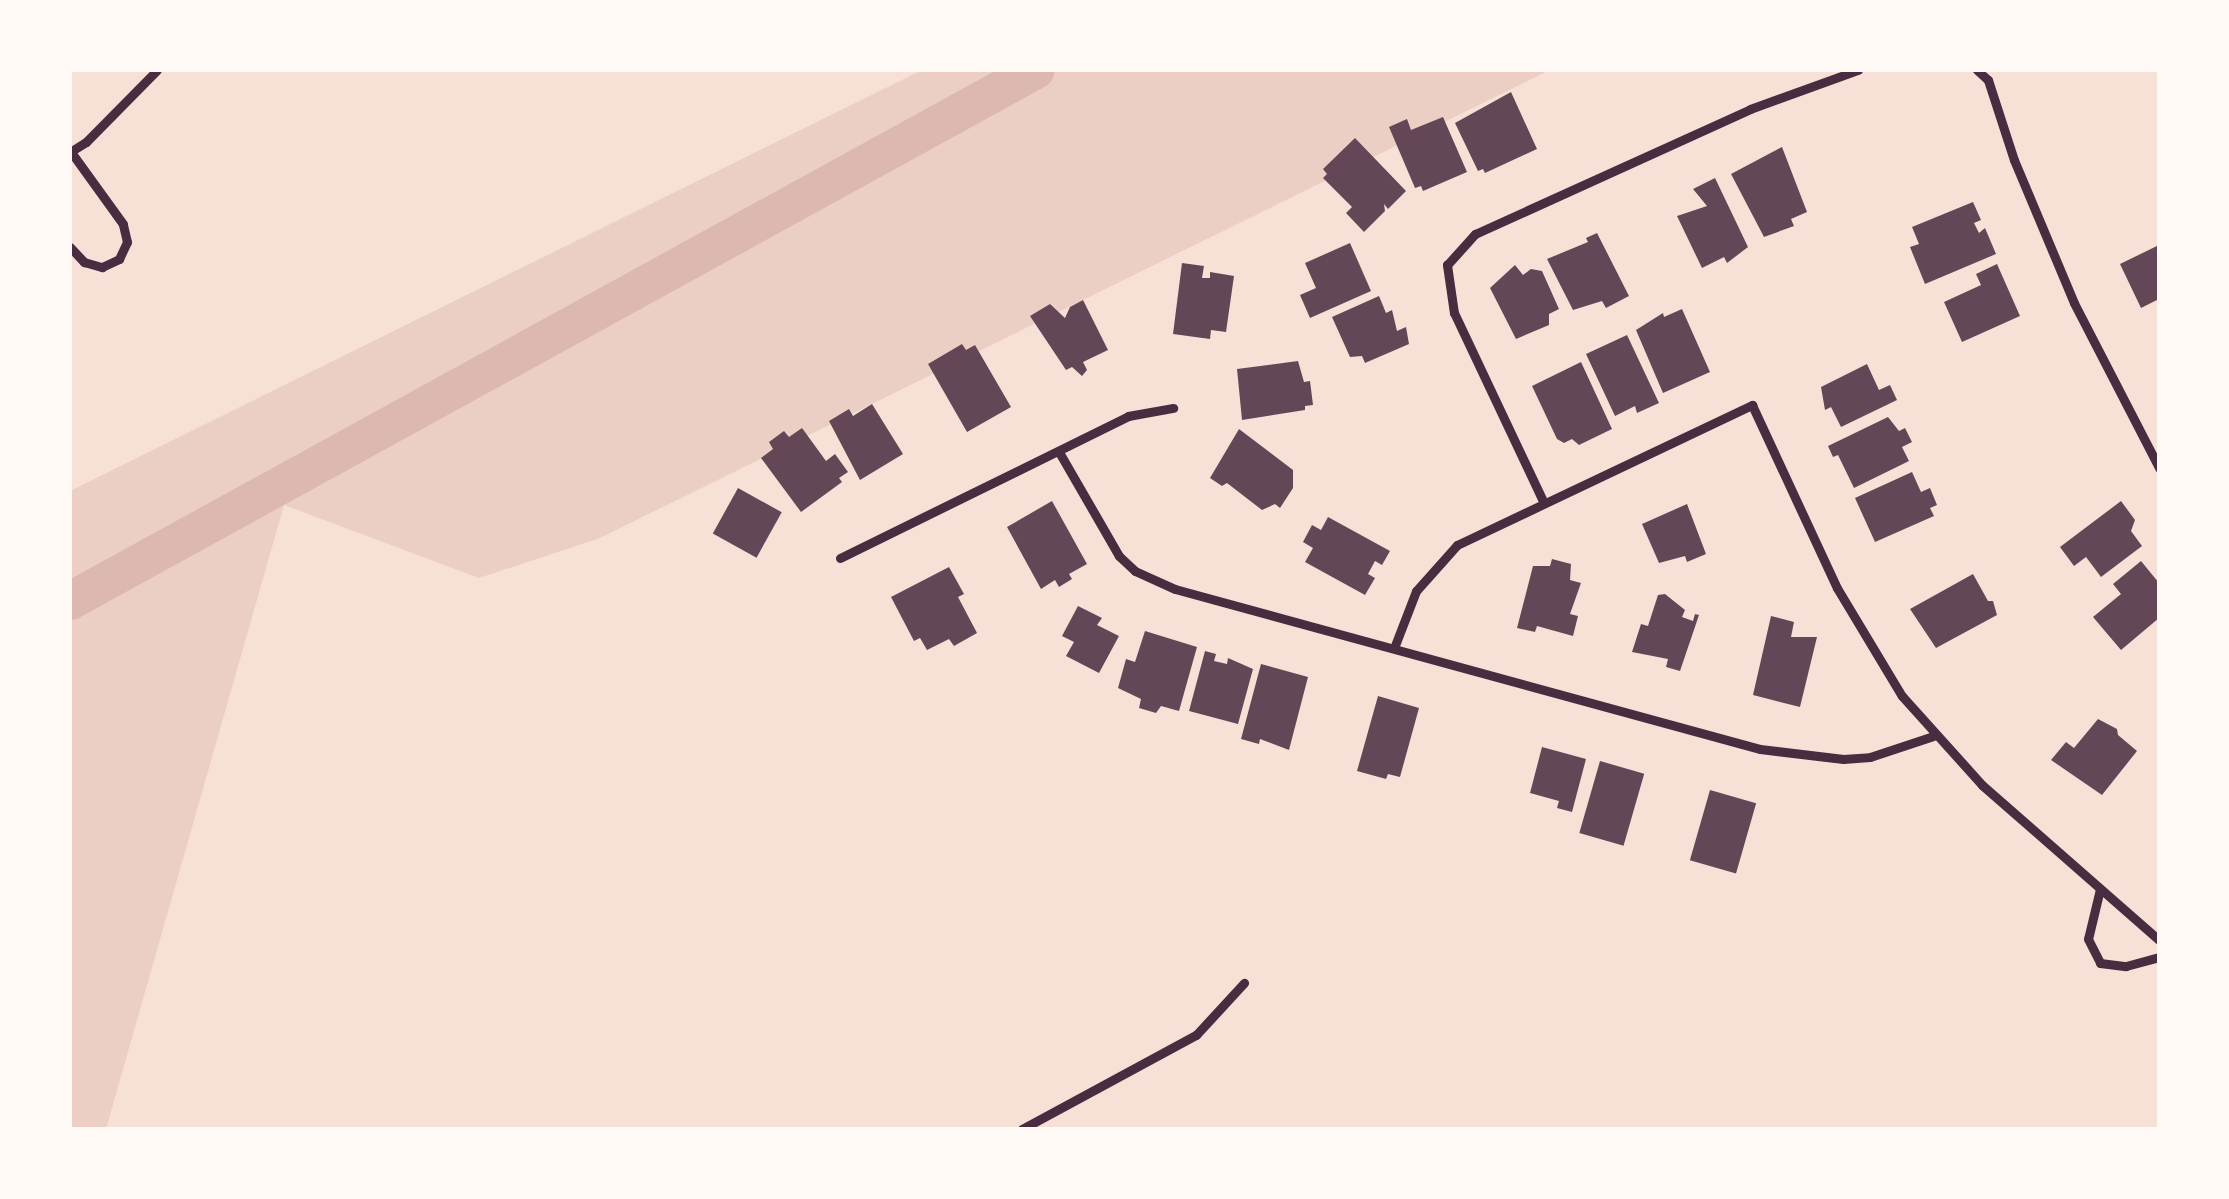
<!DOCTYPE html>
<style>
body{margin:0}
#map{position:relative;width:2229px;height:1199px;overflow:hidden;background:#f7e1d7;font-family:"DM Sans",sans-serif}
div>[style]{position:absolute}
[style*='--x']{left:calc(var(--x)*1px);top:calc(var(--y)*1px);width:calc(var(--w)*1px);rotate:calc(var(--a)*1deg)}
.green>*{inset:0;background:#ebcfc5}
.river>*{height:38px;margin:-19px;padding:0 19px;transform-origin:19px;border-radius:19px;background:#dcb8b0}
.building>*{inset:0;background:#644757;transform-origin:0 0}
.minor>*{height:9px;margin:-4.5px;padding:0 4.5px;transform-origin:4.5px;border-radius:4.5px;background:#4a2c40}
span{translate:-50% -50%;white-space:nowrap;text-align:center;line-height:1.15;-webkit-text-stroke:8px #fffaf5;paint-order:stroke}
.frame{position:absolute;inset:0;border:72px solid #fffaf5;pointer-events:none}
</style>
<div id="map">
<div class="green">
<div style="clip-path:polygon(922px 70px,1550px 70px,600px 538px,479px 578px,284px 505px,106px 1129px,70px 1129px,70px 491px)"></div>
</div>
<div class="river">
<div style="--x:70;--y:601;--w:1102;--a:-28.8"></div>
</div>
<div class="building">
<div style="clip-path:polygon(1511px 92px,1537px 149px,1485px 173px,1483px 169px,1478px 171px,1455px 123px)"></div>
<div style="clip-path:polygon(1443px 117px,1467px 172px,1423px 191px,1421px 186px,1415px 188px,1389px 127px,1407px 119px,1411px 130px)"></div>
<div style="clip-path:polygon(1355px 138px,1406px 191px,1388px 209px,1384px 204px,1385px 211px,1364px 232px,1346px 213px,1352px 207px,1323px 178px,1327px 174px,1323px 169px)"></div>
<div style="clip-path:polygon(1782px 147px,1807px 212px,1791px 219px,1794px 226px,1764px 237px,1731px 174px)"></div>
<div style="clip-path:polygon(1715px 178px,1748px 247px,1727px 263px,1724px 257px,1702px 268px,1677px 216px,1707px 206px,1693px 189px)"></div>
<div style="clip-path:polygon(1973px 202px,1981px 220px,1974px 223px,1979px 233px,1985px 228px,1996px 254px,1925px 284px,1910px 247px,1919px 244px,1912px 227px)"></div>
<div style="clip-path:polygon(1597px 233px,1629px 296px,1606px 308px,1602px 301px,1573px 310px,1547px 259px,1588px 242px,1586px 238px)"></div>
<div style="clip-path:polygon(1350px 243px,1371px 291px,1310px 318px,1300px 295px,1316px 288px,1305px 263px)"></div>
<div style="clip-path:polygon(2159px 245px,2159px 299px,2141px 308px,2120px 264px)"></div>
<div style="clip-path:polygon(1182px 263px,1204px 266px,1202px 278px,1210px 278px,1210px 272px,1234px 276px,1226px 332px,1211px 330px,1210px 339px,1173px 334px)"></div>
<div style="clip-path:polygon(1997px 264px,2020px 316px,1962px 342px,1944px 302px,1981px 285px,1976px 274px)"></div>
<div style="clip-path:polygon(1515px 265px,1523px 275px,1531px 269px,1542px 271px,1559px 309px,1549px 314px,1549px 325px,1516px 339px,1490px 288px)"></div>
<div style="clip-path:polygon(1379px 296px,1386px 313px,1392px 310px,1397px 331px,1406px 327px,1409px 344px,1365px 363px,1362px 356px,1350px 357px,1332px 317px)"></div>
<div style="clip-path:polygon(1083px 300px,1108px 350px,1083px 362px,1087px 370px,1082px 376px,1072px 367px,1066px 370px,1030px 316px,1050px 304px,1065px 318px,1070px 307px)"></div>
<div style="clip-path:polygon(1682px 309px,1710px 372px,1663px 393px,1636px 330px,1663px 313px,1664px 317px)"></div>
<div style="clip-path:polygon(1627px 335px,1659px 403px,1637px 413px,1635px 406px,1615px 416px,1586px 354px)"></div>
<div style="clip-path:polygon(962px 344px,966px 350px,975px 345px,1011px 407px,967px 432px,928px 364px)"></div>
<div style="clip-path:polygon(1298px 361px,1304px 382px,1310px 381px,1313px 405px,1305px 406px,1305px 410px,1242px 420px,1237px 369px)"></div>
<div style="clip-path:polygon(1581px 362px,1612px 429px,1579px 445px,1572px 439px,1564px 443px,1557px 439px,1532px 386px)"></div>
<div style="clip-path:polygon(1867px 364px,1879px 390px,1890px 385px,1897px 400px,1841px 427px,1831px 407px,1825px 410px,1821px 387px)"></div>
<div style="clip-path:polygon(872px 404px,903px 454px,860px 480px,829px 421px,849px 409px,853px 416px)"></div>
<div style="clip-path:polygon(1888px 417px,1899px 431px,1905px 428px,1912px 442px,1902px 447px,1909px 461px,1854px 488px,1838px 455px,1833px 457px,1828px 446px)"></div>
<div style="clip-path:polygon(802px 428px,826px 461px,835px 454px,848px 472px,839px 478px,842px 482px,801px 512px,761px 458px,773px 449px,769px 442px,784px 431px,789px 437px)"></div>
<div style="clip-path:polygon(1239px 429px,1293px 470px,1293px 488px,1280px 508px,1275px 504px,1262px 510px,1227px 483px,1222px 486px,1210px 478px)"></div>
<div style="clip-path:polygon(1912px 472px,1921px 492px,1930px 488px,1937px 505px,1930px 508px,1934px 516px,1875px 542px,1855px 498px)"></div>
<div style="left:738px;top:488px;width:50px;height:52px;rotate:29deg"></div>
<div style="clip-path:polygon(1052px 501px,1087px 564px,1069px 574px,1072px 579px,1059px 587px,1055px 580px,1041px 589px,1007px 527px)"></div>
<div style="clip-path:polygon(2121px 501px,2135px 520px,2131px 531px,2142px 546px,2101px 577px,2086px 557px,2074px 566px,2060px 547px)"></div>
<div style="clip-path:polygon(1687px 504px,1706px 554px,1687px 562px,1685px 556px,1659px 563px,1642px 524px)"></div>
<div style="clip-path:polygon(1328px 517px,1390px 551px,1382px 565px,1375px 561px,1368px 574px,1375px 578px,1365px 595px,1305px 562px,1313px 548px,1303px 542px,1312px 525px,1321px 530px)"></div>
<div style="clip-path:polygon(1552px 559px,1571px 564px,1570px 580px,1581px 583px,1570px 614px,1578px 616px,1573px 636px,1537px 626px,1535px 632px,1517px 628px,1533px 566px,1550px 566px)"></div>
<div style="clip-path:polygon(2141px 561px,2159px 583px,2159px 618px,2121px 650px,2093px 617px,2121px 594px,2113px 584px)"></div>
<div style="clip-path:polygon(949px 567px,964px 594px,958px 597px,977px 633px,954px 646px,949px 639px,927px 650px,920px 638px,914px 641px,891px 597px)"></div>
<div style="clip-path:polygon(1973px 574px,1988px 601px,1993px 601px,1997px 615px,1936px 648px,1910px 609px)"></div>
<div style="clip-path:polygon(1665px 594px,1685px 610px,1682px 617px,1693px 621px,1695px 614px,1699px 615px,1680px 671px,1666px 667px,1668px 659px,1632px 652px,1641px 624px,1648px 626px,1658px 595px)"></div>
<div style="clip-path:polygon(1078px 606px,1102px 618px,1097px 625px,1119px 636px,1099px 673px,1066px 656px,1074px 642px,1062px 636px)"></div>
<div style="clip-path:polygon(1771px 616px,1794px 622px,1791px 637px,1817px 637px,1800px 707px,1753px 695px)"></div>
<div style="clip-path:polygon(1145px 631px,1197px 647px,1179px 711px,1161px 706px,1156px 713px,1139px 708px,1141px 699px,1118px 688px,1126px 659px,1135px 662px)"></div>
<div style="clip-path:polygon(1205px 651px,1216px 654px,1214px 661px,1227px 664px,1228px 658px,1253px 669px,1238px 724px,1189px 711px)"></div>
<div style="clip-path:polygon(1261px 664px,1308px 677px,1289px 750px,1260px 739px,1259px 744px,1241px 739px)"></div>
<div style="clip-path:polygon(1378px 696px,1419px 708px,1400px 777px,1388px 774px,1386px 779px,1357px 771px)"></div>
<div style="clip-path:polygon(2098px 719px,2117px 729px,2118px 735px,2137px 751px,2102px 795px,2051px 760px,2066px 742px,2074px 748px)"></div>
<div style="clip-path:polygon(1542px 747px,1586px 759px,1572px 812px,1557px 808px,1559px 801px,1530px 793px)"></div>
<div style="left:1600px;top:761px;width:46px;height:75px;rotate:16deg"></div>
<div style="left:1710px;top:790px;width:48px;height:73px;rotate:16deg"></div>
</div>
<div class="minor">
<div style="--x:1977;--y:70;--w:15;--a:42"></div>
<div style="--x:1988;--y:80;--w:84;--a:72"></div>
<div style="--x:2014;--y:160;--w:155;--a:67.2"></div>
<div style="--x:2074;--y:303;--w:186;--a:62.7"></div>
<div style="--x:70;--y:152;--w:19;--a:-32"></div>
<div style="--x:86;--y:142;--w:101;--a:-45.4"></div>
<div style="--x:70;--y:247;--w:21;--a:47"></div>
<div style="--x:84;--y:262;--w:19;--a:16"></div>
<div style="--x:102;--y:267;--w:19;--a:-25"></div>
<div style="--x:119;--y:259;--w:19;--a:-65"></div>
<div style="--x:127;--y:242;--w:18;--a:-103"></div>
<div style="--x:123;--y:224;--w:89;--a:-125.8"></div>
<div style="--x:1059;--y:452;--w:120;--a:60"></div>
<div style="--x:1119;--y:556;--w:22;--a:43"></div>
<div style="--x:1135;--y:571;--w:44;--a:24.2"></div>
<div style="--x:1175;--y:589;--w:606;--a:15.3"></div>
<div style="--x:1760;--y:749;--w:84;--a:6.9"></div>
<div style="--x:1843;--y:759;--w:27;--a:-4"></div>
<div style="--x:1870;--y:757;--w:66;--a:-18.4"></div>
<div style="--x:1543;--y:501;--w:208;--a:-115.3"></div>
<div style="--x:1454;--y:313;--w:49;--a:-98.3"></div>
<div style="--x:1447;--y:265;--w:42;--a:-47.9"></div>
<div style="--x:1475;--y:234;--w:302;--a:-24.4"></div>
<div style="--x:1750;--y:109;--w:115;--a:-19.9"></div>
<div style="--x:840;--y:558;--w:321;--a:-26.2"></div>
<div style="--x:1128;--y:416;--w:46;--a:-10.1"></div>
<div style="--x:1394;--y:648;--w:61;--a:-68.9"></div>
<div style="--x:1416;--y:591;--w:62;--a:-48.3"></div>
<div style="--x:1457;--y:545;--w:327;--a:-25.4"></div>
<div style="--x:1752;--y:405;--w:202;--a:65.1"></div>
<div style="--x:1837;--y:588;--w:126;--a:59"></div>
<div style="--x:1902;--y:696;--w:120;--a:48"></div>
<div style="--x:1982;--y:785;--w:235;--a:41.2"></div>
<div style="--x:2100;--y:889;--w:51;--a:103.5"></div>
<div style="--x:2088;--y:939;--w:27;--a:63"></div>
<div style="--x:2100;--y:963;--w:26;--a:7"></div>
<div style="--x:2126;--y:966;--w:34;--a:-15"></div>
<div style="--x:1022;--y:1129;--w:198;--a:-28.4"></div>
<div style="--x:1196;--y:1035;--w:71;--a:-47.3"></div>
</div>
<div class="frame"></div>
</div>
